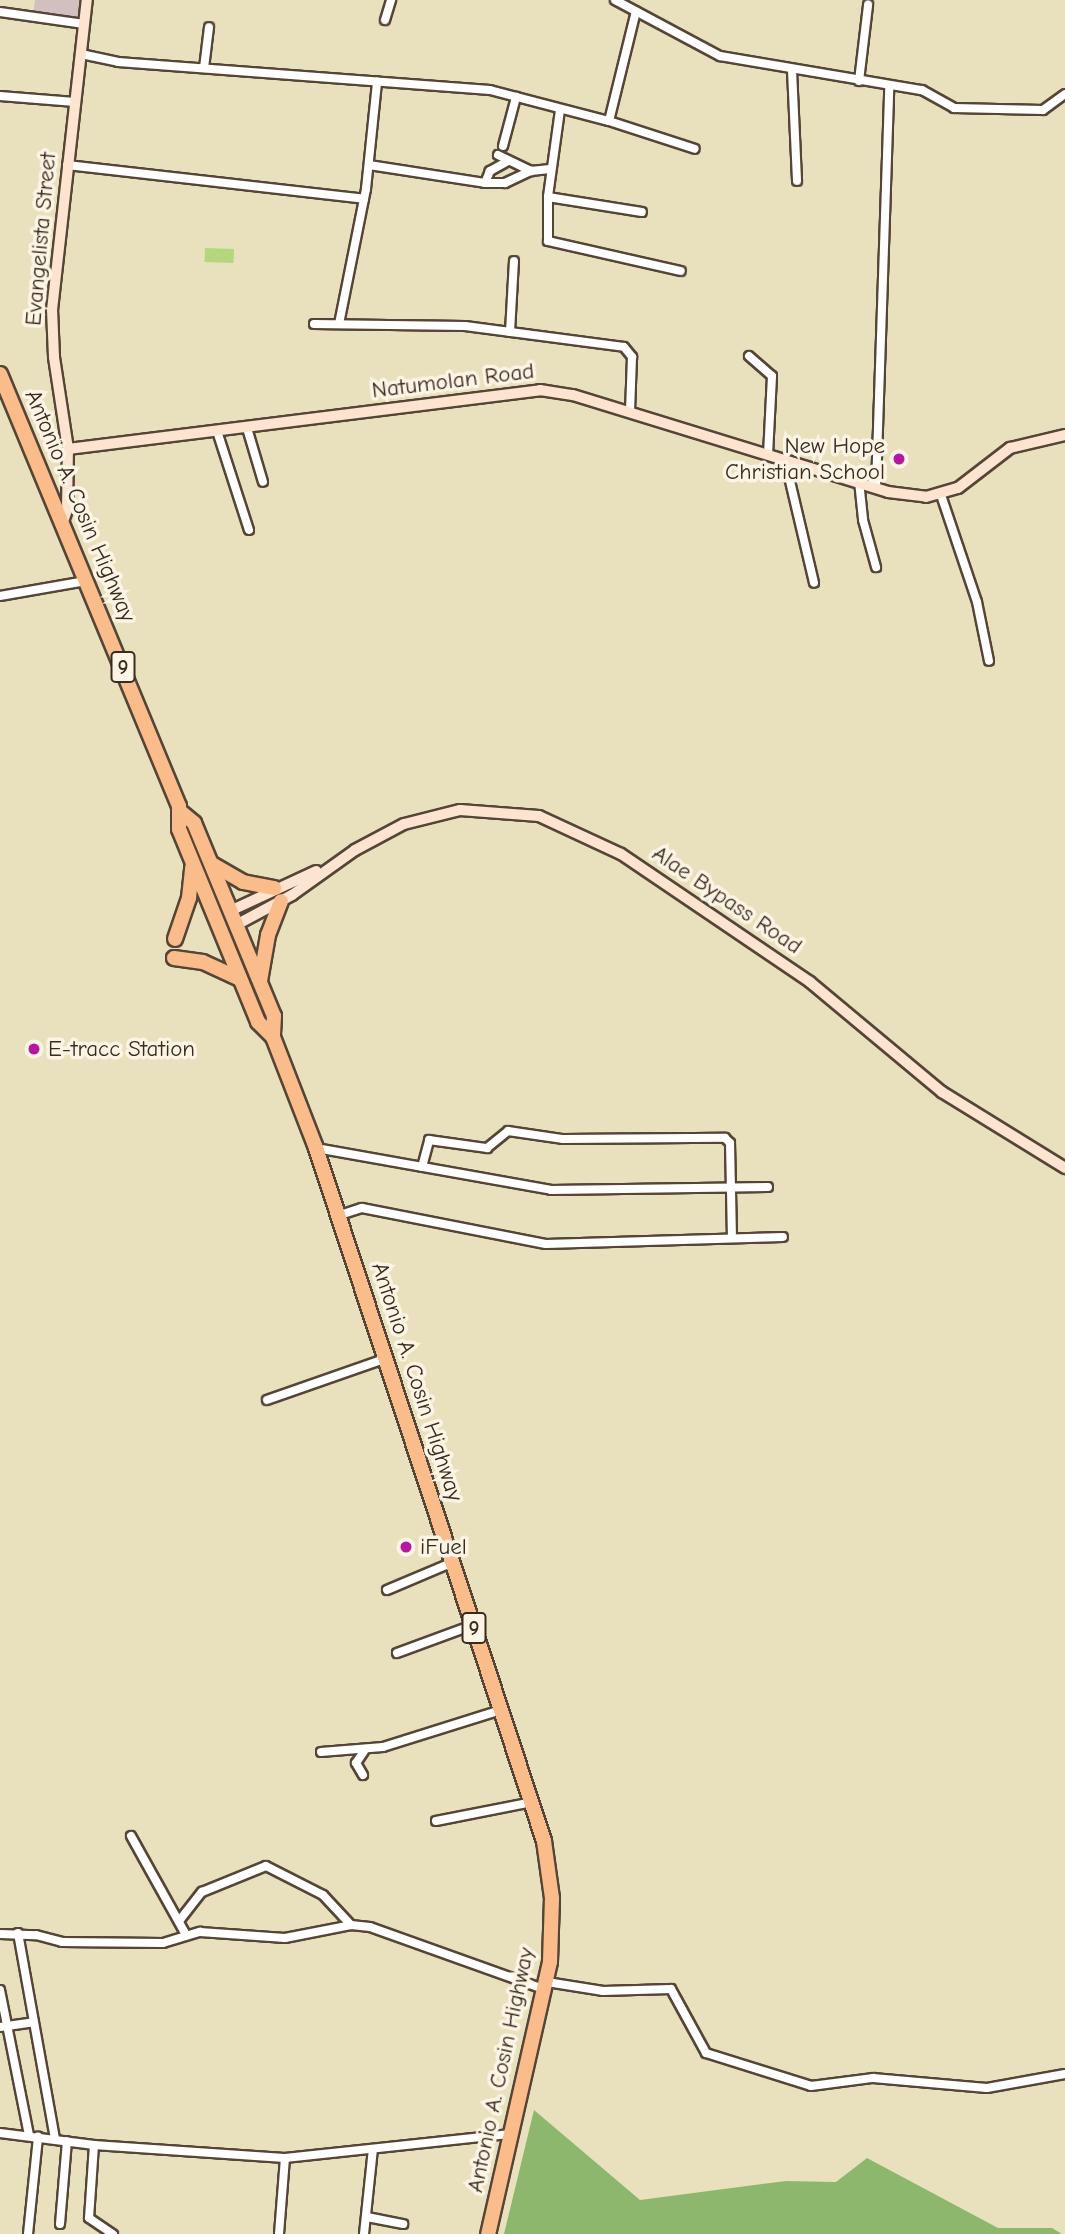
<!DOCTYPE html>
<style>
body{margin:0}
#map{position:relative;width:1065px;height:2234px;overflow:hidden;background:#e9e1be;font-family:"Comic Neue",sans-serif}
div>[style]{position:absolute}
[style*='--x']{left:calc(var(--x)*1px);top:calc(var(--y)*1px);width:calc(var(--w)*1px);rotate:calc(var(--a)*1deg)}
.industrial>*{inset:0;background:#d2bfc0}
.green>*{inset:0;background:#b3d67f;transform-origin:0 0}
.forest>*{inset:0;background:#8eb76e}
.roads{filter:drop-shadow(2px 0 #554536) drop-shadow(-2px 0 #554536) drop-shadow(0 2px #554536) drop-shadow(0 -2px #554536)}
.street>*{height:8px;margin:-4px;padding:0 4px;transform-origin:4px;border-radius:4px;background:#fff}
.secondary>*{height:10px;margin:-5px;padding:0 5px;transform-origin:5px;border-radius:5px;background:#fde4d1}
.highway>*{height:14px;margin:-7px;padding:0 7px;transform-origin:7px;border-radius:7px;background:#fabc8b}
.dots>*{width:19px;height:19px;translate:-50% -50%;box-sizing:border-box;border:4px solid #fcf5e5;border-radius:50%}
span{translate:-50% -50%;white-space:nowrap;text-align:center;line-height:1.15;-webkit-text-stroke:7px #fcf5e5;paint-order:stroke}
.shield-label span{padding:2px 5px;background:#fcf5e5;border:2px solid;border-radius:5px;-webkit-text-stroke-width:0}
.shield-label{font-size:21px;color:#3b2a1e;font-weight:700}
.street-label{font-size:23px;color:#3b2a1e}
.poi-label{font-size:23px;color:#3b2a1e}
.right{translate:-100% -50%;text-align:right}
.left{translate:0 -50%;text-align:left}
</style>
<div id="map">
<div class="industrial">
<div style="clip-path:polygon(35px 0,86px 0,84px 23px,33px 16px)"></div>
</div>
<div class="green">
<div style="left:205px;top:248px;width:29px;height:14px;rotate:2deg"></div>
</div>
<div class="forest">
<div style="clip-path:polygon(534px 2110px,640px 2200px,786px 2181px,836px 2182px,867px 2158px,998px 2228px,1052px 2228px,1062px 2234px,504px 2234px)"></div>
</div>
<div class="roads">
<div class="street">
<div style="--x:615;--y:0;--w:119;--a:28.1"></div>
<div style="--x:720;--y:56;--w:205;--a:9.6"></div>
<div style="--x:922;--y:90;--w:37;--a:29"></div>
<div style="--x:954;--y:108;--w:89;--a:1.3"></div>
<div style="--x:1043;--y:110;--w:27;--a:-36"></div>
<div style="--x:0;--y:12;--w:85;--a:8.1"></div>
<div style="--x:385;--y:20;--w:21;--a:-73"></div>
<div style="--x:81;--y:54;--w:38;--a:12"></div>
<div style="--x:118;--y:62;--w:373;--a:4.3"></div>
<div style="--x:490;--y:90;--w:123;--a:14.6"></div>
<div style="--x:609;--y:121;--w:113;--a:-76.2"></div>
<div style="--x:204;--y:68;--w:41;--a:-83"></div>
<div style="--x:792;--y:70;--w:111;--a:87.4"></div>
<div style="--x:859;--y:81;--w:77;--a:-83.2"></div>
<div style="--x:0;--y:96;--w:75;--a:4.6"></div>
<div style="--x:560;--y:110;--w:88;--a:97.9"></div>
<div style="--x:548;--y:197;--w:44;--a:90"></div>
<div style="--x:548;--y:241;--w:136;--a:12.7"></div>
<div style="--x:609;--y:121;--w:90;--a:18"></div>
<div style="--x:503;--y:146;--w:51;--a:-75.1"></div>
<div style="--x:498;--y:155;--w:37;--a:26"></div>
<div style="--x:531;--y:171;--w:19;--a:-6"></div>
<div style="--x:508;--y:161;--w:21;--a:151"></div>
<div style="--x:490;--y:171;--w:13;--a:113"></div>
<div style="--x:485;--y:183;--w:20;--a:0"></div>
<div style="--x:505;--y:183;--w:29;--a:-25"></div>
<div style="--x:67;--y:165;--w:299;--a:6.5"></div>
<div style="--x:369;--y:165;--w:117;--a:8.8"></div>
<div style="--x:548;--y:197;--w:95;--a:9.1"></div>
<div style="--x:314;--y:324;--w:151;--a:0.8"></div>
<div style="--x:465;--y:326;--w:160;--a:7.5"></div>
<div style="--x:624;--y:347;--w:13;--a:51"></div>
<div style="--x:632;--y:357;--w:55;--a:92.1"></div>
<div style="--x:339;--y:324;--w:138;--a:-78.7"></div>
<div style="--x:366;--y:189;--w:108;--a:-84.1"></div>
<div style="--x:510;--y:332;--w:71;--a:-86.8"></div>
<div style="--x:749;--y:356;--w:30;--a:41"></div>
<div style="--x:772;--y:376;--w:78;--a:92.9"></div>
<div style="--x:247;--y:428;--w:56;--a:73.5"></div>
<div style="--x:217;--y:431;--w:104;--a:72.1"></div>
<div style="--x:785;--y:460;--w:126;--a:76.7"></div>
<div style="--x:859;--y:481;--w:39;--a:84"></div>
<div style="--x:863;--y:520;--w:49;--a:74.5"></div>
<div style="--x:876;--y:488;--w:402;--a:-88.1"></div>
<div style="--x:941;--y:495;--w:113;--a:71.4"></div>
<div style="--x:977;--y:602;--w:60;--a:78.5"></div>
<div style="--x:0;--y:596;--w:87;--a:-9.9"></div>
<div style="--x:316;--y:1148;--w:239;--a:10.1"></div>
<div style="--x:551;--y:1190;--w:217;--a:-0.8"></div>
<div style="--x:422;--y:1167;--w:28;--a:-75"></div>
<div style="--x:429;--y:1140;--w:59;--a:7.9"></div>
<div style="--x:487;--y:1148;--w:27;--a:-39"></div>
<div style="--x:508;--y:1131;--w:56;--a:8.3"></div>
<div style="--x:563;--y:1139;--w:162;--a:-0.4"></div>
<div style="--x:725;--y:1138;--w:7;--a:45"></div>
<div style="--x:730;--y:1143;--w:94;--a:88.8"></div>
<div style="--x:340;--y:1215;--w:23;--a:-18"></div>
<div style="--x:362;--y:1208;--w:187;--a:11.1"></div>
<div style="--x:546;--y:1244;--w:237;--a:-1.7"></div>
<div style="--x:267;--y:1400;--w:127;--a:-19.3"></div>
<div style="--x:387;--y:1590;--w:69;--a:-22.9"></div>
<div style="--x:397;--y:1653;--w:81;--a:-20.2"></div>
<div style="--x:321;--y:1752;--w:62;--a:-4.6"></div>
<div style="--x:383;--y:1747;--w:124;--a:-17.4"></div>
<div style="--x:363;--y:1775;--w:14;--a:-120"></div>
<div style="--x:356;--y:1763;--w:14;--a:-56"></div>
<div style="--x:436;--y:1821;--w:99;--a:-11.1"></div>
<div style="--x:131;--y:1836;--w:113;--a:60.9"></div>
<div style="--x:179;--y:1921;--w:37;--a:-52"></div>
<div style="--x:202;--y:1892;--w:69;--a:-22.1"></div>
<div style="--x:266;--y:1866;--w:64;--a:27"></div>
<div style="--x:323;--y:1895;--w:41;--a:47"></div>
<div style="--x:18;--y:1933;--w:209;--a:79.8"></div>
<div style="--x:0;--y:1934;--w:36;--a:2"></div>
<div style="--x:36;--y:1935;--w:27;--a:15"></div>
<div style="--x:62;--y:1942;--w:101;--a:0.6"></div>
<div style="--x:163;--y:1943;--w:39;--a:-17"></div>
<div style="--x:200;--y:1932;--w:85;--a:4"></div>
<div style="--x:285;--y:1938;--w:67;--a:-11.1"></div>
<div style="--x:351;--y:1925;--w:19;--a:6"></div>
<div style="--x:370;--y:1927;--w:187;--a:19.7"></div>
<div style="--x:547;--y:1982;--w:57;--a:9.1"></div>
<div style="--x:603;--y:1991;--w:68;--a:-1.7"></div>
<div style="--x:671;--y:1989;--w:73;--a:61.3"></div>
<div style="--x:706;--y:2053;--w:110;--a:17.4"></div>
<div style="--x:811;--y:2086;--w:63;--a:-7.4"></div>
<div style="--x:873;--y:2078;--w:114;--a:5"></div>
<div style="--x:987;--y:2088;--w:79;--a:-10.2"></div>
<div style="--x:0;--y:1990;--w:148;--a:78.7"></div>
<div style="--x:0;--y:2027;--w:34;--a:-8"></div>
<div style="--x:0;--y:2133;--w:95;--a:7.3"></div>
<div style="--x:94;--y:2145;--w:191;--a:3.9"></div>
<div style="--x:285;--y:2158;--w:227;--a:-6.1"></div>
<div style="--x:94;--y:2145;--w:73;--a:93.9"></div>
<div style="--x:89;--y:2218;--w:29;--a:34"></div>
<div style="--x:367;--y:2217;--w:37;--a:11"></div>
<div style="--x:60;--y:2224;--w:83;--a:-85.2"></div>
<div style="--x:28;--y:2234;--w:98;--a:-84.1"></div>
<div style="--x:279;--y:2234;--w:76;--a:-85.5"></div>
<div style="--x:364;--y:2234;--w:85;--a:-84"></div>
</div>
<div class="secondary">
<div style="--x:68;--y:449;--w:476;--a:-7.1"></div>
<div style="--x:540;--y:390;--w:33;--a:9"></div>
<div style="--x:573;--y:395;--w:330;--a:17.1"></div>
<div style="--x:888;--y:492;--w:38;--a:7"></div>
<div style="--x:926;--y:497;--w:33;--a:-16"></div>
<div style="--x:958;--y:488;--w:66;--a:-37.6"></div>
<div style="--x:1010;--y:448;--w:57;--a:-13.3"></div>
<div style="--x:62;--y:524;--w:15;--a:-70"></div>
<div style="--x:67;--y:510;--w:61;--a:-89.1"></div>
<div style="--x:68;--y:449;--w:93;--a:-98.7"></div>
<div style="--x:54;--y:357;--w:47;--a:-92.4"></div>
<div style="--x:52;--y:310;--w:312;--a:-83.6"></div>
<div style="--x:230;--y:911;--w:95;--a:-24.9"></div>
<div style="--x:236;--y:925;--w:64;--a:-28.2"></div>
<div style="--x:292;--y:895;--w:77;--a:-35.5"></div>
<div style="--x:355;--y:850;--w:55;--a:-28"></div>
<div style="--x:404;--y:824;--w:58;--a:-14"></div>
<div style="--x:460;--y:810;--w:79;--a:4.3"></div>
<div style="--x:539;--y:816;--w:90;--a:24.9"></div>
<div style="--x:621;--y:854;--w:228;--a:34.1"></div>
<div style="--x:810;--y:982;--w:172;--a:39.8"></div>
<div style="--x:942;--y:1092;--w:145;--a:31.7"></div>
</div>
<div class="highway">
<div style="--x:0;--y:374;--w:468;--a:67.5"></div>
<div style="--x:179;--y:806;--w:23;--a:90"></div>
<div style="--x:179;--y:829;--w:209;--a:67.7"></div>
<div style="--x:258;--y:1022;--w:21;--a:45"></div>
<div style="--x:273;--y:1037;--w:119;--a:68.8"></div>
<div style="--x:316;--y:1148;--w:730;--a:71.79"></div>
<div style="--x:544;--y:1841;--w:58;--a:82"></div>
<div style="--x:552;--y:1898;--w:64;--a:91.8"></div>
<div style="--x:550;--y:1962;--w:279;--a:102.8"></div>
<div style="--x:181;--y:812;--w:17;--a:40"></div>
<div style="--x:194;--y:823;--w:209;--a:67.5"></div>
<div style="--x:274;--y:1016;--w:21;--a:93"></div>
<div style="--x:212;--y:864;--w:36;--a:30"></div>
<div style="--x:243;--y:882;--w:32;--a:11"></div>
<div style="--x:175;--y:939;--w:43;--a:-71.1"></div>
<div style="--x:189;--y:898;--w:31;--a:-84"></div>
<div style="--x:174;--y:958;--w:29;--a:8"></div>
<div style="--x:203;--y:962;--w:41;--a:24.7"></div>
<div style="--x:260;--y:981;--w:47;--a:-80.1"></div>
<div style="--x:268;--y:935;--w:36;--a:-69"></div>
</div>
</div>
<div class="dots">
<div style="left:899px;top:459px;background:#b5179e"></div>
<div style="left:34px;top:1049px;background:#b5179e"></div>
<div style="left:406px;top:1547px;background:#b5179e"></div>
</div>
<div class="shield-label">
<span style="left:123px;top:667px">9</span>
<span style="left:474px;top:1628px">9</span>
</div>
<div class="street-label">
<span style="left:41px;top:239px;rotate:-85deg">Evangelista Street</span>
<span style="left:453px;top:381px;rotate:-7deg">Natumolan Road</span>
<span style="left:80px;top:506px;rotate:67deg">Antonio A. Cosin Highway</span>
<span style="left:727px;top:900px;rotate:34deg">Alae Bypass Road</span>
<span style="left:417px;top:1382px;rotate:72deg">Antonio A. Cosin Highway</span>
<span style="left:501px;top:2070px;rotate:-78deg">Antonio A. Cosin Highway</span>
</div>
<div class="poi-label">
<span class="right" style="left:885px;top:459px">New Hope<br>Christian School</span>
<span class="left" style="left:48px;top:1049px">E-tracc Station</span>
<span class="left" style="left:420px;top:1547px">iFuel</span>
</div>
</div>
